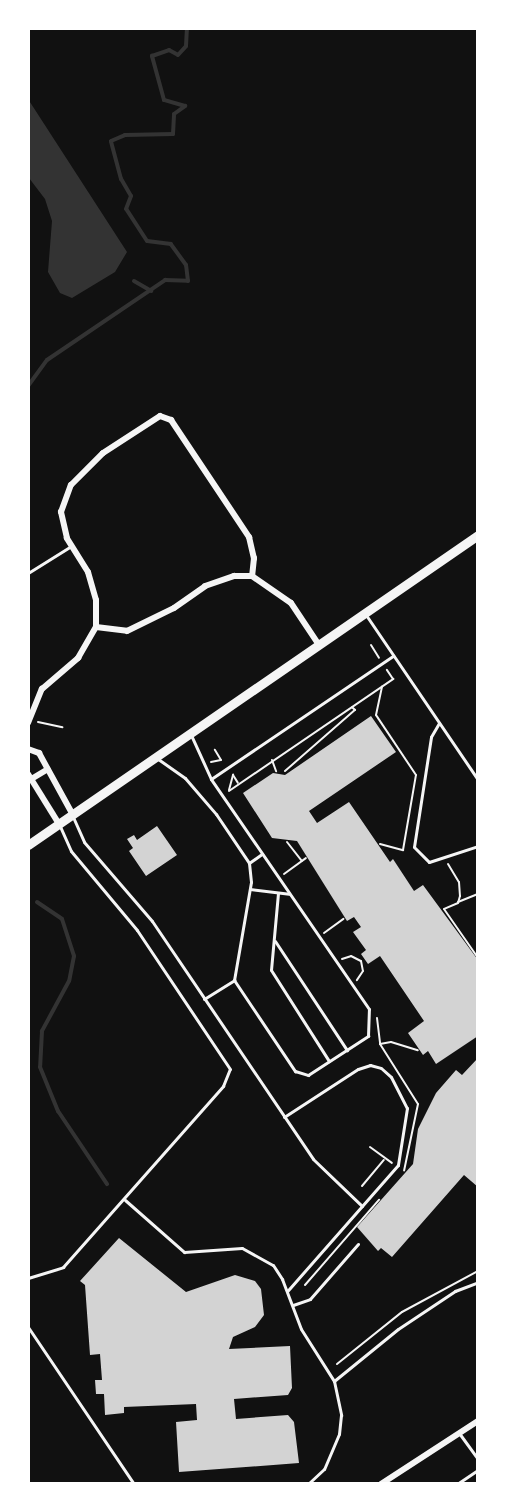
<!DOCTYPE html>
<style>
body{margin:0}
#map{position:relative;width:506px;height:1512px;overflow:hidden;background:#111;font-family:"Libre Baskerville",serif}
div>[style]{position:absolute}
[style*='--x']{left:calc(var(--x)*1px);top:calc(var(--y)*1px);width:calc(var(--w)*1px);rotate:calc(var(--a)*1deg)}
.water>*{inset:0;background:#333}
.stream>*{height:4px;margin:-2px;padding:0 2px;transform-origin:2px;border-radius:2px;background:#333}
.building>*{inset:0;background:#d3d3d3}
.path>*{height:2px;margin:-1px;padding:0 1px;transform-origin:1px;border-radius:1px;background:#f5f5f5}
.service>*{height:3px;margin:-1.5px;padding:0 1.5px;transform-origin:1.5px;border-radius:1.5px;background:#f5f5f5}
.minor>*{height:6px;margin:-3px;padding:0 3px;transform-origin:3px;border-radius:3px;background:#f5f5f5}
.secondary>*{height:9px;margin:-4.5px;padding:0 4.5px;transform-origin:4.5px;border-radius:4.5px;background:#f5f5f5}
span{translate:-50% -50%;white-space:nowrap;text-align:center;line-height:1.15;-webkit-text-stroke:4.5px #fff;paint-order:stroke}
.frame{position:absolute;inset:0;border:30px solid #fff;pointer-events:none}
</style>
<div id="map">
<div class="water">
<div style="clip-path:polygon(28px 99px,127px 252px,115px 272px,72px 298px,60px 293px,48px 272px,52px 221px,45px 199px,29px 178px)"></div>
</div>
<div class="stream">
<div style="--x:128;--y:28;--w:8;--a:0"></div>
<div style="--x:134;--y:281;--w:20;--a:30"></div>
<div style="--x:28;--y:386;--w:32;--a:-54"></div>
<div style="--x:47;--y:360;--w:143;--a:-34.1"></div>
<div style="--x:165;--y:280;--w:23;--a:2"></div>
<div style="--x:188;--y:281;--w:16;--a:-97"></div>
<div style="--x:186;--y:265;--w:26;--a:-126"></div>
<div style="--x:171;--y:244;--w:24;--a:-173"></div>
<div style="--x:147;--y:241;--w:38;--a:-123"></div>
<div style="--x:126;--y:209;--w:14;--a:-69"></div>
<div style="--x:131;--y:196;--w:20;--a:-120"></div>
<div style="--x:121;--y:179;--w:39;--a:-105"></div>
<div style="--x:111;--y:141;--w:15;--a:-23"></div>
<div style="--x:125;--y:135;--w:48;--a:-1.2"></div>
<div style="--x:173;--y:134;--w:20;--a:-87"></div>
<div style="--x:174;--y:114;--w:14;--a:-36"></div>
<div style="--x:185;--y:106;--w:22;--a:-164"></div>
<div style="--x:164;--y:100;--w:46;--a:-105.3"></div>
<div style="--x:152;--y:56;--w:18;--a:-19"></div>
<div style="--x:169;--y:50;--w:10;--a:29"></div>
<div style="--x:178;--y:55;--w:12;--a:-48"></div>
<div style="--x:186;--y:46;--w:18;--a:-87"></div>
<div style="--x:37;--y:902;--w:30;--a:34"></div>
<div style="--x:62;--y:919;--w:39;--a:72"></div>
<div style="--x:74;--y:956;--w:25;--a:101"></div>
<div style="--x:69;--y:981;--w:57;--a:118.4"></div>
<div style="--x:42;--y:1031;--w:36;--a:93"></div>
<div style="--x:40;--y:1067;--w:48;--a:67.8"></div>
<div style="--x:58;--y:1111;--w:88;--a:56.1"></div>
</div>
<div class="building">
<div style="clip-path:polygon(371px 716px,396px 752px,309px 811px,317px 823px,349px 802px,390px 862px,393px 859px,414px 891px,423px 885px,478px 960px,478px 1036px,436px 1064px,428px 1051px,423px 1055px,408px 1033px,424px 1021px,380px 956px,368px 964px,361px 954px,366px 950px,353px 932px,361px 927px,354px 917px,347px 921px,297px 841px,272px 838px,243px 793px,273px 773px,285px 775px)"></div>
<div style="clip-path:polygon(157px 826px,177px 855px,146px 876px,129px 851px,133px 848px,127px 839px,134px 835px,137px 840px)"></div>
<div style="clip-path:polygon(478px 1058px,478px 1187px,464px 1175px,392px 1257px,381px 1248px,378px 1251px,357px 1227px,413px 1164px,418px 1129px,436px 1093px,456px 1070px,462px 1075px)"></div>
<div style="clip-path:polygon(119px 1238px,186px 1292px,235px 1275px,255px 1281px,261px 1289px,264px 1315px,255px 1327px,233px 1337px,229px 1349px,290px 1346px,292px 1388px,288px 1395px,234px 1399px,236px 1419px,288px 1415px,294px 1422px,299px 1463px,179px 1472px,176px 1422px,197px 1420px,196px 1404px,124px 1407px,124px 1413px,105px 1415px,104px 1394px,96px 1394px,95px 1380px,102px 1380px,100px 1354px,90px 1355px,85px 1285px,80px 1281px)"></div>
</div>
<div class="path">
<div style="--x:371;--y:645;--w:15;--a:58"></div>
<div style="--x:38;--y:722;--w:25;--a:12"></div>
<div style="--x:272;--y:760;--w:12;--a:70"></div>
<div style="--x:211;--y:762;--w:10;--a:-11"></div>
<div style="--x:221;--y:760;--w:12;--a:-121"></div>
<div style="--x:285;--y:771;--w:93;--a:-41.1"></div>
<div style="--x:355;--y:710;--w:4;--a:-135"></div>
<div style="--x:229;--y:790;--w:16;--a:-75"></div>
<div style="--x:233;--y:775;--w:9;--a:58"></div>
<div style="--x:229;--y:791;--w:199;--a:-34.3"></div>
<div style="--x:393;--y:679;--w:11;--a:-124"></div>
<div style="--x:287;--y:842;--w:24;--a:52"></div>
<div style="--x:380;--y:844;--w:24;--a:15"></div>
<div style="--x:403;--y:850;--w:76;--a:-80.2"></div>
<div style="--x:416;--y:775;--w:72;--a:-123.7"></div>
<div style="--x:376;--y:715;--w:29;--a:-78"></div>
<div style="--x:448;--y:864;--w:21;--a:59"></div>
<div style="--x:459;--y:882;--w:14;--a:86"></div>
<div style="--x:460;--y:896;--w:7;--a:106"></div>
<div style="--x:458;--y:903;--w:15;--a:157"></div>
<div style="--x:444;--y:909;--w:60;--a:55.2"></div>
<div style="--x:284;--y:874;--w:27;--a:-36"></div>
<div style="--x:458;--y:902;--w:22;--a:-22"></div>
<div style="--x:324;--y:933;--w:24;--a:-36"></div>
<div style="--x:342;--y:959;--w:9;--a:-18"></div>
<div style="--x:351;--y:956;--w:11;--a:27"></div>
<div style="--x:361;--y:961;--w:10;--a:79"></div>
<div style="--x:363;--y:971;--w:11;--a:124"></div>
<div style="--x:377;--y:1018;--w:26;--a:83"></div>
<div style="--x:380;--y:1044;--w:71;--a:57.7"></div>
<div style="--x:418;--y:1104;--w:68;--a:101.8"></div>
<div style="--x:380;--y:1044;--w:11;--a:-10"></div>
<div style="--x:391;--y:1042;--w:28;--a:17"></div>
<div style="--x:370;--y:1147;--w:27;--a:36"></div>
<div style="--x:362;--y:1186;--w:34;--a:-50"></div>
<div style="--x:305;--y:1285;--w:113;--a:-49"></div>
<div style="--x:337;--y:1364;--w:83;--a:-38.7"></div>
<div style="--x:402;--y:1312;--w:86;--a:-28.3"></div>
</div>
<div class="service">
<div style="--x:28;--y:573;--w:51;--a:-32.1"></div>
<div style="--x:366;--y:615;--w:199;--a:55.8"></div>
<div style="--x:439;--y:723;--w:16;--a:120"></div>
<div style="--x:431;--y:737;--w:111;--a:98.8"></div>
<div style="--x:414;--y:847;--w:21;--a:45"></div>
<div style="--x:429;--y:862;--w:52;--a:-18.1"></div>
<div style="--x:158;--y:759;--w:33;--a:35"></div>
<div style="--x:185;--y:778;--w:48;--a:49.3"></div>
<div style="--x:216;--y:814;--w:59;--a:56"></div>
<div style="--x:249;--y:863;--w:19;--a:84"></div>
<div style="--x:251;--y:882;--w:99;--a:99.8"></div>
<div style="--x:234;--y:980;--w:110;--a:56.2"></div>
<div style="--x:295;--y:1071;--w:14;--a:17"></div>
<div style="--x:308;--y:1075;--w:72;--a:-33"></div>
<div style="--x:368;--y:1036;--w:27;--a:-88"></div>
<div style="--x:369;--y:1009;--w:279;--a:-124.5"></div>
<div style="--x:211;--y:779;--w:48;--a:-114.4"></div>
<div style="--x:211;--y:779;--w:220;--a:-34.1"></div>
<div style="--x:73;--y:817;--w:27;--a:66"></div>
<div style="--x:84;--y:842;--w:104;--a:49.3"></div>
<div style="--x:152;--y:921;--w:287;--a:55.9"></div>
<div style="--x:313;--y:1159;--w:68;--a:43.8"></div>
<div style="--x:249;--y:863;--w:16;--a:-35"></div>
<div style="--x:250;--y:889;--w:39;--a:7"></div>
<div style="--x:278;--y:893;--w:77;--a:95.2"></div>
<div style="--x:271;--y:970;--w:108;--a:57.5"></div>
<div style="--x:275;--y:941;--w:131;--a:56.6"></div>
<div style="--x:204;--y:999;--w:36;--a:-32"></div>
<div style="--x:284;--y:1117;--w:88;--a:-33"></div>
<div style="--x:358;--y:1069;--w:13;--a:-18"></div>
<div style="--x:370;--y:1065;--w:11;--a:15"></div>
<div style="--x:381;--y:1068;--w:13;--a:42"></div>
<div style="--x:391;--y:1077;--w:35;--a:63"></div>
<div style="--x:407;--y:1108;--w:58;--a:99"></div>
<div style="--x:398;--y:1165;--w:167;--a:131.3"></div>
<div style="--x:125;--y:1200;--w:79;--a:41.4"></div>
<div style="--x:184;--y:1252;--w:58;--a:-3.9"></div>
<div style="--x:242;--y:1248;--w:35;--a:29"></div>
<div style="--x:273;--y:1265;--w:17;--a:57"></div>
<div style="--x:282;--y:1279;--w:53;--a:69.2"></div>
<div style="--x:301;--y:1329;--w:62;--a:57.6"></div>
<div style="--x:334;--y:1381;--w:35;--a:78"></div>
<div style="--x:341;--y:1415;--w:19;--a:96"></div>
<div style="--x:339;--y:1434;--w:38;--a:113"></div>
<div style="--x:324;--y:1469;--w:22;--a:137"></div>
<div style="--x:28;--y:1278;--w:37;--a:-17"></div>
<div style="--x:63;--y:1267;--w:242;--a:-48.5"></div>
<div style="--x:223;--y:1086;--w:18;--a:-68"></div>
<div style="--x:230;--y:1069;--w:167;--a:-123.8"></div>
<div style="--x:137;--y:930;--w:103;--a:-129.9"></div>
<div style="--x:71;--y:851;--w:27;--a:-114"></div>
<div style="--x:293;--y:1305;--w:18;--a:-19"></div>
<div style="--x:310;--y:1299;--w:73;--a:-48.9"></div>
<div style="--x:28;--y:1327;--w:189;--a:56"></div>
<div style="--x:334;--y:1381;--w:82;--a:-39.1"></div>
<div style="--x:398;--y:1329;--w:69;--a:-33.7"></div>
<div style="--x:455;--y:1291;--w:25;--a:-21"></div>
<div style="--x:459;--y:1433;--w:32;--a:54"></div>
<div style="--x:457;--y:1484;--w:25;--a:-34"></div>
</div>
<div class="minor">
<div style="--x:96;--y:627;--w:31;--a:7"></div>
<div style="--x:127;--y:631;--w:52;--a:-26.1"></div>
<div style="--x:174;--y:608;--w:38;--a:-35"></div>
<div style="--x:205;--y:586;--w:31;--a:-19"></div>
<div style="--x:234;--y:576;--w:18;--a:0"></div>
<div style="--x:28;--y:723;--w:37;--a:-68"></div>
<div style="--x:42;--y:689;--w:48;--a:-40.7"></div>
<div style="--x:78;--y:658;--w:36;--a:-60"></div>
<div style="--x:96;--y:627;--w:27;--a:-90"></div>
<div style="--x:96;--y:600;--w:29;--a:-106"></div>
<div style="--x:88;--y:572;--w:40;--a:-122"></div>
<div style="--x:67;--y:538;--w:27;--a:-103"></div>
<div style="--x:61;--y:512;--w:29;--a:-70"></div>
<div style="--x:71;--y:485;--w:45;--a:-45"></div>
<div style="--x:103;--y:453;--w:68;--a:-33"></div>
<div style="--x:160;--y:416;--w:12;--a:20"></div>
<div style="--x:171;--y:420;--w:141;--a:56.3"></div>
<div style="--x:249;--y:537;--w:22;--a:77"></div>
<div style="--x:254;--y:558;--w:18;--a:96"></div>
<div style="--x:252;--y:576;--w:47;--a:34.7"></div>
<div style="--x:291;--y:603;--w:50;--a:56.3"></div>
<div style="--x:28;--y:749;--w:12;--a:20"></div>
<div style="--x:39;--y:753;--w:71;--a:61.3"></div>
<div style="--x:28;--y:774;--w:59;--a:58.2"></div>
<div style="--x:33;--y:778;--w:17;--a:-31"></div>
<div style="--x:381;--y:1484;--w:116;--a:-33"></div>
</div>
<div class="secondary">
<div style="--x:28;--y:845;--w:546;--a:-34.56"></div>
</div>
<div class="frame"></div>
</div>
